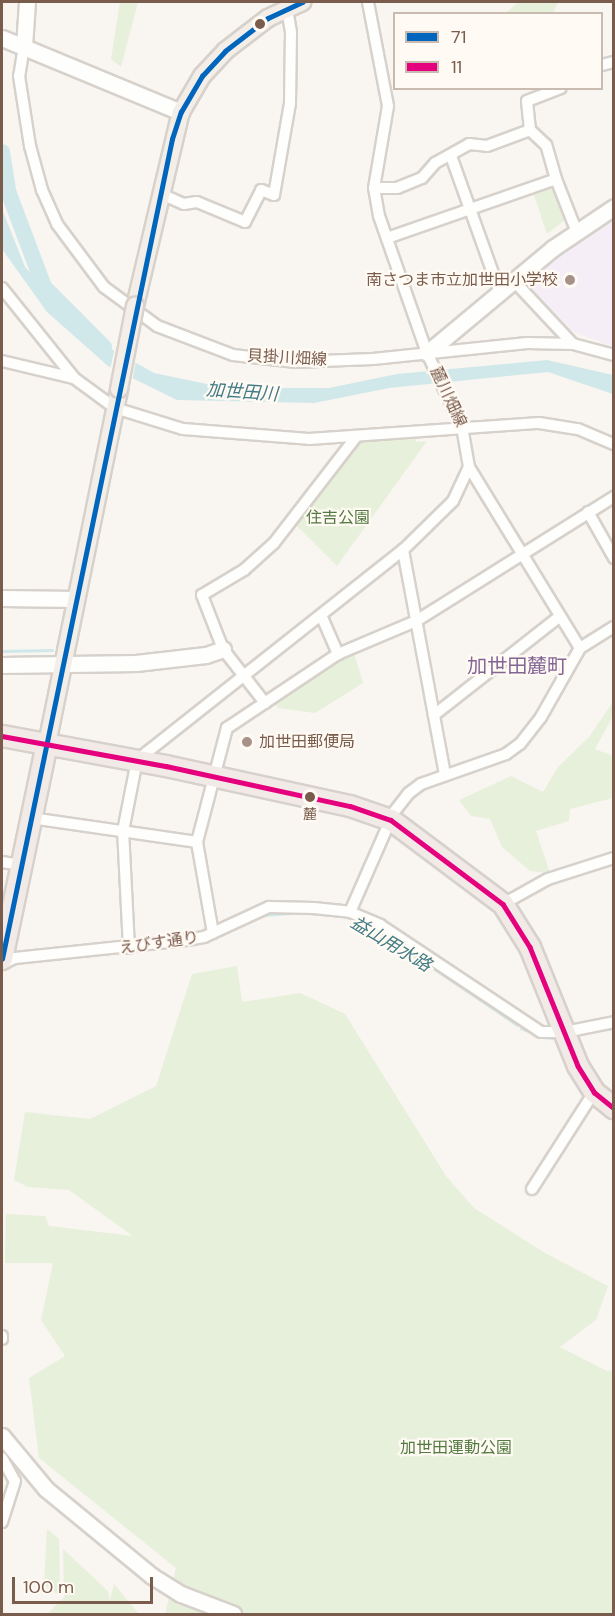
<!DOCTYPE html>
<meta charset="utf-8">
<style>
body{margin:0}
#map{position:relative;width:615px;height:1616px;overflow:hidden;background:#f9f5f0;font-family:"DM Sans","Noto Sans JP",sans-serif}
div>[style]{position:absolute}
[style*='--x']{left:calc(var(--x)*1px);top:calc(var(--y)*1px);width:calc(var(--w)*1px);rotate:calc(var(--a)*1deg)}
.education>*{inset:0;background:#f6eef6}
.green>*{inset:0;background:#e7f0db}
.water>*{inset:0;background:#d0e8ea}
.pier>*{inset:0;background:#f9f5f0}
.stream>*{height:3px;margin:-1.5px;padding:0 1.5px;transform-origin:1.5px;border-radius:1.5px;background:#d0e8ea}
.river>*{height:16px;margin:-8px;padding:0 8px;transform-origin:8px;border-radius:8px;background:#d0e8ea}
.roads{filter:drop-shadow(2px 0 #d7d1cb) drop-shadow(-2px 0 #d7d1cb) drop-shadow(0 2px #d7d1cb) drop-shadow(0 -2px #d7d1cb)}
.street>*{height:10px;margin:-5px;padding:0 5px;transform-origin:5px;border-radius:5px;background:#fefefd}
.secondary>*{height:15px;margin:-7.5px;padding:0 7.5px;transform-origin:7.5px;border-radius:7.5px;background:#fefefd}
.primary>*{height:16px;margin:-8px;padding:0 8px;transform-origin:8px;border-radius:8px;background:#f3eee8}
.highway>*{height:20px;margin:-10px;padding:0 10px;transform-origin:10px;border-radius:10px;background:#f2eae7}
.bridges{filter:drop-shadow(2px 0 #dad1cc) drop-shadow(-2px 0 #dad1cc) drop-shadow(0 2px #dad1cc) drop-shadow(0 -2px #dad1cc)}
.primary-bridge>*{height:16px;margin:-8px;padding:0 8px;transform-origin:8px;border-radius:8px;background:#f3eee8}
.bus-1>*{height:4.5px;margin:-2.25px;padding:0 2.25px;transform-origin:2.25px;border-radius:2.25px;background:#0065bd}
.bus-2>*{height:4.5px;margin:-2.25px;padding:0 2.25px;transform-origin:2.25px;border-radius:2.25px;background:#e5007d}
.dots>*{width:16px;height:16px;translate:-50% -50%;box-sizing:border-box;border:3px solid #fffaf3;border-radius:50%}
span{translate:-50% -50%;white-space:nowrap;text-align:center;line-height:1.15;-webkit-text-stroke:4.5px #fffaf3;paint-order:stroke}
.bus-label{font-size:14px;color:#7a5c4d}
.poi-label{font-size:16px;color:#7a5c4d}
.right{translate:-100% -50%;text-align:right}
.left{translate:0 -50%;text-align:left}
.street-label{font-size:16px;color:#7a5c4d}
.park-label{font-size:16px;color:#537a41}
.water-label{font-size:18px;color:#437c86;font-style:italic}
.quarter-label{font-size:20px;color:#846695}
.frame{position:absolute;inset:0;border:3px solid #7a5c4d;pointer-events:none}
.legend{position:absolute;left:393px;top:12px;width:210px;height:78px;box-sizing:border-box;background:#fffaf3;border:2px solid #cabbb1;margin:0;padding:8px 10px;list-style:none;font-size:18px;color:#7a5c4d}
.legend li{display:flex;align-items:center;gap:12px;height:30px}
.legend b{width:30px;border:2px solid #cabbb1}
.scale{position:absolute;left:12px;top:1577px;width:141px;height:27px;box-sizing:border-box;border:3px solid #7a5c4d;border-top:0;padding-left:8px;font-size:18px;line-height:21px;white-space:nowrap;color:#7a5c4d;-webkit-text-stroke:4px #fffaf3;paint-order:stroke}
</style>
<div id="map">
<div class="education">
<div style="clip-path:polygon(613px 212px,613px 347px,572px 331px,527px 283px,528px 277px,580px 233px)"></div>
</div>
<div class="green">
<div style="clip-path:polygon(120px 2px,138px 2px,121px 67px,111px 59px)"></div>
<div style="clip-path:polygon(518px 2px,555px 2px,558px 3px,553px 13px,506px 13px)"></div>
<div style="clip-path:polygon(552px 188px,565px 220px,547px 234px,534px 195px)"></div>
<div style="clip-path:polygon(415px 436px,416px 442px,427px 441px,337px 566px,296px 525px,360px 441px)"></div>
<div style="clip-path:polygon(354px 653px,363px 683px,315px 713px,278px 708px,275px 703px)"></div>
<div style="clip-path:polygon(613px 702px,613px 716px,595px 749px,613px 756px,613px 798px,570px 809px,569px 821px,536px 831px,550px 873px,530px 871px,502px 847px,490px 819px,471px 816px,459px 800px,511px 776px,543px 792px,558px 767px,589px 737px)"></div>
<div style="clip-path:polygon(237px 966px,242px 1002px,300px 993px,345px 1014px,446px 1176px,474px 1208px,545px 1253px,608px 1286px,596px 1320px,560px 1347px,607px 1371px,613px 1370px,613px 1614px,165px 1614px,176px 1568px,39px 1458px,29px 1378px,65px 1356px,41px 1320px,53px 1263px,5px 1263px,6px 1214px,45px 1216px,49px 1226px,133px 1236px,69px 1190px,28px 1187px,14px 1180px,25px 1112px,90px 1119px,156px 1086px,192px 974px)"></div>
<div style="clip-path:polygon(47px 1529px,59px 1539px,60px 1596px,44px 1585px)"></div>
<div style="clip-path:polygon(63px 1549px,108px 1591px,110px 1600px,114px 1584px,138px 1613px,47px 1614px,64px 1597px)"></div>
</div>
<div class="water">
<div style="clip-path:polygon(2px 209px,25px 267px,76px 322px,108px 347px,154px 373px,226px 388px,329px 388px,397px 374px,547px 360px,613px 375px,613px 394px,548px 372px,389px 388px,314px 403px,177px 400px,108px 366px,47px 312px,2px 249px)"></div>
</div>
<div class="pier">
<div style="clip-path:polygon(115px 347px,136px 360px,132px 382px,110px 370px)"></div>
</div>
<div class="stream">
<div style="--x:2;--y:651;--w:50;--a:-1.1"></div>
<div style="--x:305;--y:913;--w:29;--a:4"></div>
<div style="--x:263;--y:915;--w:27;--a:-4"></div>
<div style="--x:374;--y:928;--w:173;--a:34.1"></div>
<div style="--x:521;--y:1028;--w:16;--a:22"></div>
<div style="--x:589;--y:1032;--w:25;--a:-9"></div>
<div style="--x:542;--y:1037;--w:10;--a:6"></div>
</div>
<div class="river">
<div style="--x:2;--y:152;--w:39;--a:81"></div>
<div style="--x:8;--y:191;--w:103;--a:69.4"></div>
<div style="--x:44;--y:287;--w:85;--a:45"></div>
</div>
<div class="roads">
<div class="street">
<div style="--x:24;--y:46;--w:30;--a:99"></div>
<div style="--x:19;--y:76;--w:71;--a:81.1"></div>
<div style="--x:30;--y:146;--w:46;--a:74.7"></div>
<div style="--x:42;--y:190;--w:37;--a:66"></div>
<div style="--x:57;--y:224;--w:79;--a:53.3"></div>
<div style="--x:104;--y:287;--w:66;--a:36.3"></div>
<div style="--x:157;--y:326;--w:81;--a:20.9"></div>
<div style="--x:233;--y:355;--w:61;--a:6.5"></div>
<div style="--x:294;--y:362;--w:79;--a:-2.2"></div>
<div style="--x:373;--y:359;--w:155;--a:-5.9"></div>
<div style="--x:527;--y:343;--w:46;--a:1.2"></div>
<div style="--x:573;--y:344;--w:42;--a:15"></div>
<div style="--x:602;--y:65;--w:12;--a:-14"></div>
<div style="--x:451;--y:156;--w:145;--a:70.3"></div>
<div style="--x:556;--y:179;--w:35;--a:-106"></div>
<div style="--x:546;--y:145;--w:22;--a:-137"></div>
<div style="--x:530;--y:130;--w:29;--a:-96"></div>
<div style="--x:527;--y:101;--w:36;--a:-21"></div>
<div style="--x:374;--y:188;--w:23;--a:0"></div>
<div style="--x:397;--y:188;--w:27;--a:-22"></div>
<div style="--x:422;--y:178;--w:20;--a:-49"></div>
<div style="--x:435;--y:163;--w:39;--a:-29"></div>
<div style="--x:469;--y:144;--w:18;--a:6"></div>
<div style="--x:487;--y:146;--w:46;--a:-20.4"></div>
<div style="--x:159;--y:193;--w:27;--a:24"></div>
<div style="--x:184;--y:204;--w:13;--a:-9"></div>
<div style="--x:197;--y:202;--w:52;--a:22.6"></div>
<div style="--x:245;--y:222;--w:36;--a:-63"></div>
<div style="--x:261;--y:190;--w:14;--a:21"></div>
<div style="--x:274;--y:195;--w:93;--a:-80.1"></div>
<div style="--x:290;--y:103;--w:71;--a:-89.2"></div>
<div style="--x:291;--y:32;--w:27;--a:-100"></div>
<div style="--x:387;--y:238;--w:179;--a:-19.2"></div>
<div style="--x:556;--y:179;--w:55;--a:68.6"></div>
<div style="--x:514;--y:281;--w:86;--a:46.9"></div>
<div style="--x:2;--y:288;--w:115;--a:51.3"></div>
<div style="--x:74;--y:378;--w:51;--a:36.2"></div>
<div style="--x:115;--y:408;--w:71;--a:17.2"></div>
<div style="--x:183;--y:429;--w:126;--a:4.5"></div>
<div style="--x:309;--y:439;--w:231;--a:-4"></div>
<div style="--x:539;--y:423;--w:39;--a:9"></div>
<div style="--x:578;--y:429;--w:39;--a:23"></div>
<div style="--x:2;--y:361;--w:74;--a:13.3"></div>
<div style="--x:469;--y:467;--w:212;--a:58.5"></div>
<div style="--x:588;--y:512;--w:53;--a:60.5"></div>
<div style="--x:403;--y:550;--w:229;--a:79.4"></div>
<div style="--x:321;--y:615;--w:43;--a:66.4"></div>
<div style="--x:265;--y:703;--w:68;--a:-127.9"></div>
<div style="--x:223;--y:649;--w:58;--a:-111.3"></div>
<div style="--x:202;--y:595;--w:49;--a:-30.8"></div>
<div style="--x:244;--y:570;--w:40;--a:-42"></div>
<div style="--x:274;--y:543;--w:134;--a:-52.3"></div>
<div style="--x:434;--y:715;--w:159;--a:-38.1"></div>
<div style="--x:31;--y:818;--w:168;--a:8.2"></div>
<div style="--x:2;--y:862;--w:20;--a:9"></div>
<div style="--x:503;--y:904;--w:51;--a:-29.1"></div>
<div style="--x:548;--y:879;--w:69;--a:-17.7"></div>
<div style="--x:350;--y:912;--w:109;--a:-66.3"></div>
<div style="--x:394;--y:812;--w:24;--a:-52"></div>
<div style="--x:409;--y:793;--w:15;--a:-37"></div>
<div style="--x:421;--y:784;--w:90;--a:-19.4"></div>
<div style="--x:506;--y:754;--w:17;--a:-36"></div>
<div style="--x:520;--y:744;--w:34;--a:-52"></div>
<div style="--x:541;--y:717;--w:79;--a:-60.5"></div>
<div style="--x:580;--y:648;--w:40;--a:-32"></div>
<div style="--x:213;--y:933;--w:92;--a:-100"></div>
<div style="--x:197;--y:842;--w:118;--a:-75.3"></div>
<div style="--x:227;--y:728;--w:133;--a:-33.7"></div>
<div style="--x:338;--y:654;--w:85;--a:-22.9"></div>
<div style="--x:416;--y:621;--w:234;--a:-32.1"></div>
<div style="--x:129;--y:948;--w:117;--a:-92.9"></div>
<div style="--x:123;--y:831;--w:72;--a:-78.8"></div>
<div style="--x:137;--y:760;--w:339;--a:-38.3"></div>
<div style="--x:403;--y:550;--w:70;--a:-44.4"></div>
<div style="--x:453;--y:501;--w:38;--a:-65"></div>
<div style="--x:469;--y:467;--w:41;--a:-99.9"></div>
<div style="--x:462;--y:427;--w:82;--a:-115.3"></div>
<div style="--x:427;--y:353;--w:145;--a:-109.3"></div>
<div style="--x:379;--y:216;--w:28;--a:-100"></div>
<div style="--x:374;--y:188;--w:83;--a:-80.3"></div>
<div style="--x:388;--y:106;--w:106;--a:-100.9"></div>
<div style="--x:2;--y:964;--w:14;--a:-25"></div>
<div style="--x:15;--y:958;--w:173;--a:-6"></div>
<div style="--x:187;--y:940;--w:17;--a:-10"></div>
<div style="--x:204;--y:937;--w:72;--a:-24.8"></div>
<div style="--x:269;--y:907;--w:45;--a:1.3"></div>
<div style="--x:314;--y:908;--w:36;--a:6"></div>
<div style="--x:350;--y:912;--w:33;--a:23"></div>
<div style="--x:380;--y:925;--w:193;--a:33.6"></div>
<div style="--x:541;--y:1032;--w:24;--a:0"></div>
<div style="--x:565;--y:1032;--w:50;--a:-11.5"></div>
<div style="--x:532;--y:1189;--w:115;--a:-57.4"></div>
<div style="--x:2;--y:1336;--w:3;--a:90"></div>
<div style="--x:2;--y:1458;--w:26;--a:61"></div>
<div style="--x:15;--y:1481;--w:43;--a:107.6"></div>
</div>
<div class="secondary">
<div style="--x:2;--y:38;--w:194;--a:22.5"></div>
<div style="--x:24;--y:46;--w:44;--a:-86.1"></div>
<div style="--x:427;--y:353;--w:164;--a:-39.8"></div>
<div style="--x:553;--y:248;--w:73;--a:-33.9"></div>
<div style="--x:2;--y:598;--w:74;--a:0.8"></div>
<div style="--x:2;--y:665;--w:134;--a:-0.9"></div>
<div style="--x:136;--y:663;--w:70;--a:-6.5"></div>
<div style="--x:206;--y:655;--w:18;--a:-19"></div>
<div style="--x:2;--y:1436;--w:69;--a:50.3"></div>
<div style="--x:46;--y:1489;--w:137;--a:39.4"></div>
<div style="--x:152;--y:1576;--w:34;--a:32"></div>
<div style="--x:181;--y:1594;--w:56;--a:21"></div>
</div>
<div class="primary">
<div style="--x:135;--y:306;--w:199;--a:-76.7"></div>
<div style="--x:181;--y:112;--w:42;--a:-59.7"></div>
<div style="--x:202;--y:76;--w:34;--a:-47"></div>
<div style="--x:225;--y:51;--w:54;--a:-37.5"></div>
<div style="--x:268;--y:18;--w:38;--a:-25"></div>
<div style="--x:47;--y:744;--w:362;--a:-78.5"></div>
</div>
<div class="highway">
<div style="--x:2;--y:736;--w:167;--a:10.4"></div>
<div style="--x:166;--y:766;--w:188;--a:12.3"></div>
<div style="--x:350;--y:806;--w:43;--a:18.9"></div>
<div style="--x:391;--y:820;--w:140;--a:36.9"></div>
<div style="--x:503;--y:904;--w:51;--a:57.9"></div>
<div style="--x:530;--y:947;--w:128;--a:68"></div>
<div style="--x:578;--y:1066;--w:31;--a:58"></div>
<div style="--x:594;--y:1092;--w:26;--a:39"></div>
<div style="--x:2;--y:959;--w:220;--a:-78.2"></div>
</div>
</div>
<div class="bridges">
<div class="primary-bridge">
<div style="--x:119;--y:389;--w:85;--a:-79.1"></div>
</div>
</div>
<div class="bus-1">
<div style="--x:2;--y:959;--w:837;--a:-78.29"></div>
<div style="--x:172;--y:139;--w:28;--a:-72"></div>
<div style="--x:181;--y:112;--w:42;--a:-59.7"></div>
<div style="--x:202;--y:76;--w:34;--a:-47"></div>
<div style="--x:225;--y:51;--w:54;--a:-37.5"></div>
<div style="--x:268;--y:18;--w:38;--a:-25"></div>
</div>
<div class="bus-2">
<div style="--x:2;--y:736;--w:167;--a:10.4"></div>
<div style="--x:166;--y:766;--w:188;--a:12.3"></div>
<div style="--x:350;--y:806;--w:43;--a:18.9"></div>
<div style="--x:391;--y:820;--w:140;--a:36.9"></div>
<div style="--x:503;--y:904;--w:51;--a:57.9"></div>
<div style="--x:530;--y:947;--w:128;--a:68"></div>
<div style="--x:578;--y:1066;--w:31;--a:58"></div>
<div style="--x:594;--y:1092;--w:26;--a:39"></div>
</div>
<div class="dots">
<div style="left:260px;top:24px;background:#7a5c4d"></div>
<div style="left:570px;top:280px;background:#a69286"></div>
<div style="left:247px;top:742px;background:#a69286"></div>
<div style="left:310px;top:797px;background:#7a5c4d"></div>
</div>
<div class="bus-label">
<span style="left:310px;top:814px">麓</span>
</div>
<div class="poi-label">
<span class="right" style="left:558px;top:280px">南さつま市立加世田小学校</span>
<span class="left" style="left:259px;top:742px">加世田郵便局</span>
</div>
<div class="street-label">
<span style="left:287px;top:358px;rotate:3deg">貝掛川畑線</span>
<span style="left:448px;top:397px;rotate:65deg">麓川畑線</span>
<span style="left:159px;top:943px;rotate:-8deg">えびす通り</span>
</div>
<div class="park-label">
<span style="left:338px;top:518px">住吉公園</span>
<span style="left:456px;top:1448px">加世田運動公園</span>
</div>
<div class="water-label">
<span style="left:242px;top:392px;rotate:4deg">加世田川</span>
<span style="left:391px;top:944px;rotate:31deg">益山用水路</span>
</div>
<div class="quarter-label">
<span style="left:517px;top:666px">加世田麓町</span>
</div>
<div class="frame"></div>
<ul class="legend">
<li><b style="height:8px;background:#0065bd"></b>71</li>
<li><b style="height:8px;background:#e5007d"></b>11</li>
</ul>
<div class="scale">100 m</div>
</div>
